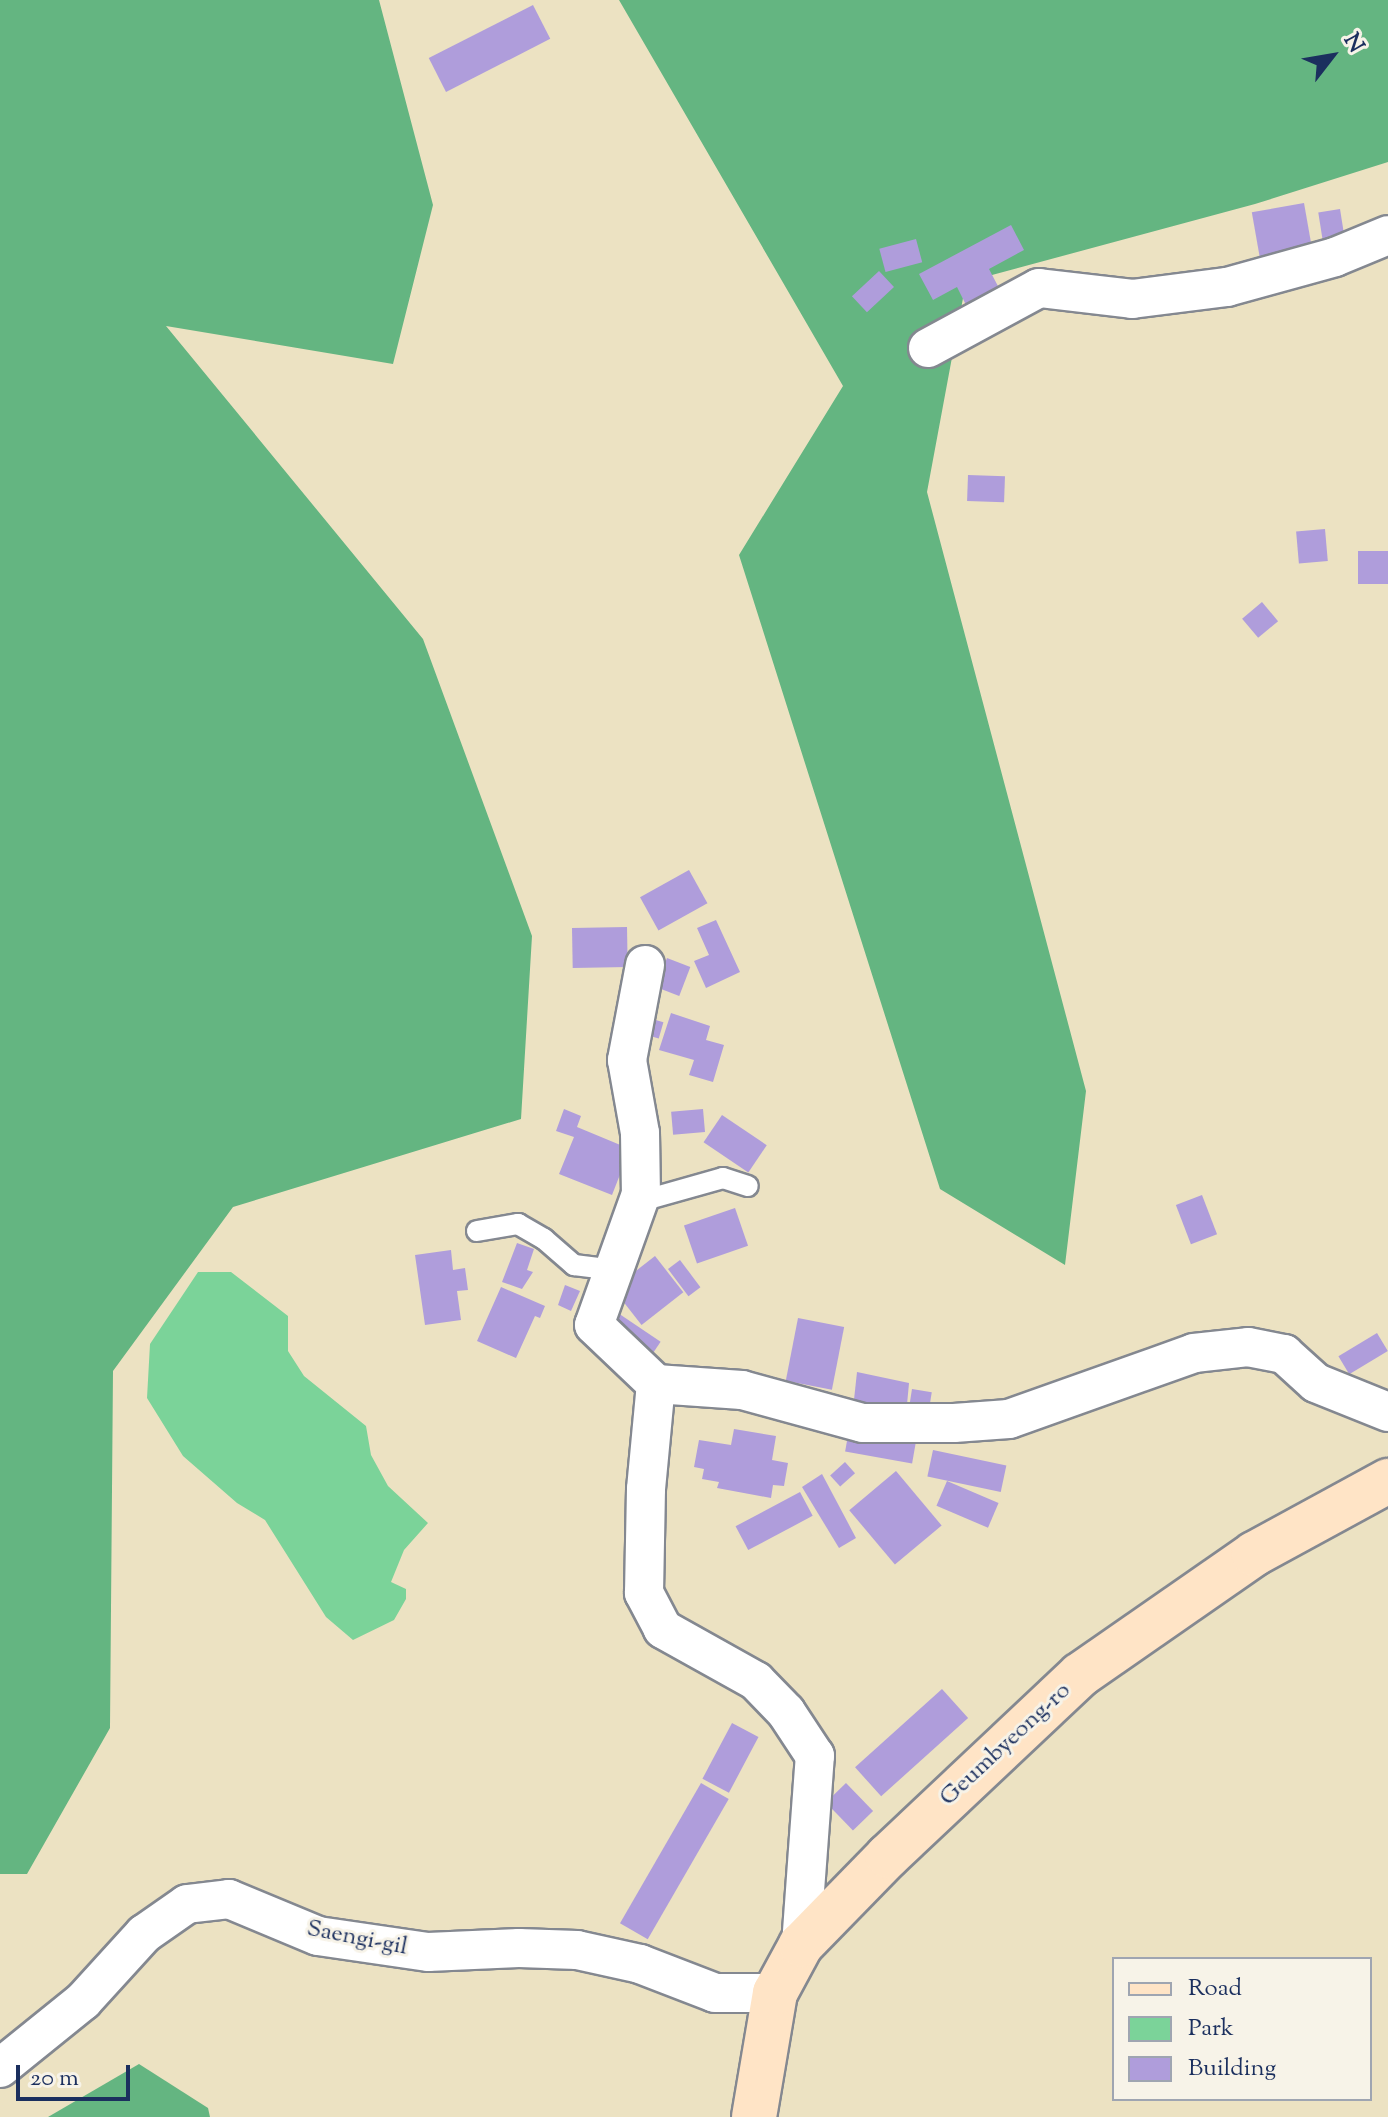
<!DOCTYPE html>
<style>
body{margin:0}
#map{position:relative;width:1388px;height:2117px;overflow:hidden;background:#ece2c2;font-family:"Sorts Mill Goudy",serif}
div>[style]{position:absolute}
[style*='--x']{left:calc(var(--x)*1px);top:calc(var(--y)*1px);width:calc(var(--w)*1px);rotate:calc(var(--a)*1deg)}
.green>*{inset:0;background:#7bd399}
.forest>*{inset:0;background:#64b581}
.building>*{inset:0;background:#af9ddb;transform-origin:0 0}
.roads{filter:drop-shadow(2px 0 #848890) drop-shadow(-2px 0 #848890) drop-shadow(0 2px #848890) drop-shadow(0 -2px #848890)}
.lane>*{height:20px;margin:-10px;padding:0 10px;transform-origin:10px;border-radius:10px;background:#fff}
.street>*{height:38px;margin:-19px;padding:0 19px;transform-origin:19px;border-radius:19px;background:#fff}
.secondary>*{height:44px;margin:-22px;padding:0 22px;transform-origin:22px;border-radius:22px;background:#ffe4c6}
span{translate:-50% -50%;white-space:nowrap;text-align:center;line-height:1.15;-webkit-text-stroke:6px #f7f3e8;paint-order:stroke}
.street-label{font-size:24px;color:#1b2f5e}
.legend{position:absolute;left:1112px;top:1957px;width:260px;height:144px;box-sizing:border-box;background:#f7f3e8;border:2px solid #9fa5b1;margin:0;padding:10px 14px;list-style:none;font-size:24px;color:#1b2f5e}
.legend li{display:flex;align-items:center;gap:16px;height:40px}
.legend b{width:40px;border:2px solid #9fa5b1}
.north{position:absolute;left:1292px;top:16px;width:80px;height:80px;-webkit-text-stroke:6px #f7f3e8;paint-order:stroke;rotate:59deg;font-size:22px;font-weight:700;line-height:32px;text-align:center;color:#1b2f5e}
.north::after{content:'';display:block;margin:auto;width:28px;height:36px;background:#1b2f5e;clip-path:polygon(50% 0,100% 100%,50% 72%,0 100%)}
.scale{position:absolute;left:16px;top:2065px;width:114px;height:36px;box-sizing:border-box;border:4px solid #1b2f5e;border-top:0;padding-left:10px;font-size:24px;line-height:28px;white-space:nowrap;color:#1b2f5e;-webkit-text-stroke:6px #f7f3e8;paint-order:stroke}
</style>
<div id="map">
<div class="green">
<div style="clip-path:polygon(198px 1272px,231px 1272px,288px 1316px,288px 1351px,304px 1376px,366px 1426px,371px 1455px,388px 1486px,428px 1523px,404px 1550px,391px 1582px,406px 1589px,406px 1599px,394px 1620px,353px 1640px,326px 1617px,265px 1520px,237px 1503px,183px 1456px,147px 1398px,150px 1344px)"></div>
</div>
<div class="forest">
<div style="clip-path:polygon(0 0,379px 0,433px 205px,393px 364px,166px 326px,423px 639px,532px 936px,521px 1119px,233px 1207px,113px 1371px,110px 1728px,27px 1874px,0 1874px)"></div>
<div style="clip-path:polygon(619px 0,1388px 0,1388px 162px,1255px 204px,966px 282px,927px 492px,1086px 1091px,1065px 1265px,940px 1189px,739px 555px,843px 386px)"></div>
<div style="clip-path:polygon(139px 2064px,208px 2108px,210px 2117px,48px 2117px)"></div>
</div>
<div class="building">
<div style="left:533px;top:5px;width:38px;height:117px;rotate:63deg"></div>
<div style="left:1304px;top:203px;width:47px;height:53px;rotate:80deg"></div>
<div style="left:1340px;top:209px;width:32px;height:22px;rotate:81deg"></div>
<div style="clip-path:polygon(1011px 225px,1024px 250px,989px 269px,1000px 290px,967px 307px,957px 287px,933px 300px,919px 274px)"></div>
<div style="left:916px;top:239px;width:24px;height:38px;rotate:75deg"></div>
<div style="left:879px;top:271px;width:22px;height:37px;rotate:47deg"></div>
<div style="left:968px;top:475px;width:37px;height:26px;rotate:2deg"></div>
<div style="left:1325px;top:529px;width:32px;height:29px;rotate:85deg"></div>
<div style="left:1388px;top:551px;width:33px;height:30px;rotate:90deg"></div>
<div style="left:1262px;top:602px;width:25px;height:26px;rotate:50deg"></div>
<div style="left:689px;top:870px;width:38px;height:56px;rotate:61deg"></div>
<div style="clip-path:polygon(716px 920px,740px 972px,706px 988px,694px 961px,709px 955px,697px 928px)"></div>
<div style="left:627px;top:927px;width:40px;height:55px;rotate:89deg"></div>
<div style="left:667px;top:958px;width:25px;height:31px;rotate:21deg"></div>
<div style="clip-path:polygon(671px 1013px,710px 1026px,706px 1040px,724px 1045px,713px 1082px,689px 1075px,694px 1060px,659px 1050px)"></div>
<div style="left:649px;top:1018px;width:15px;height:17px;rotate:16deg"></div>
<div style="clip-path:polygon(564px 1109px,581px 1116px,577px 1127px,630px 1149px,612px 1195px,559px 1174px,574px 1137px,556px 1131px)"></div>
<div style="left:703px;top:1109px;width:23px;height:32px;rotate:85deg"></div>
<div style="left:722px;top:1115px;width:54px;height:33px;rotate:34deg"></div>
<div style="left:1202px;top:1195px;width:42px;height:28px;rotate:69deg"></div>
<div style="left:735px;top:1208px;width:40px;height:54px;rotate:71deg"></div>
<div style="clip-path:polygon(517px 1243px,534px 1249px,527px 1270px,533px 1272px,522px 1289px,502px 1282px)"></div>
<div style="clip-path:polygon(451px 1250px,453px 1270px,465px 1268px,468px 1290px,457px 1291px,461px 1320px,425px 1325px,415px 1255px)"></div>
<div style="left:655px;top:1256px;width:46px;height:53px;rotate:52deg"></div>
<div style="left:680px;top:1260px;width:34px;height:15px;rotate:53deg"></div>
<div style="clip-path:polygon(565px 1285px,580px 1291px,571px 1311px,558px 1305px)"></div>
<div style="clip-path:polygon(501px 1287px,545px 1306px,540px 1318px,535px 1316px,516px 1358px,477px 1341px)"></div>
<div style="left:615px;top:1311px;width:55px;height:24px;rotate:34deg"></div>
<div style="left:798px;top:1318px;width:47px;height:64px;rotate:11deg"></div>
<div style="left:1377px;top:1333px;width:21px;height:45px;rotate:59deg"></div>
<div style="clip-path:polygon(857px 1372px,909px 1383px,906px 1415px,853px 1409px)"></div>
<div style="left:912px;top:1389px;width:20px;height:22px;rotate:9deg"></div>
<div style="left:850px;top:1424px;width:68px;height:28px;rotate:10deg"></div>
<div style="clip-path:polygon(734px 1429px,776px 1436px,772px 1460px,788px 1463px,784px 1486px,773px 1485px,771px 1498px,717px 1488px,719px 1482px,702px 1479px,704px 1469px,694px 1467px,699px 1440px,731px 1445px)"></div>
<div style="left:933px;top:1450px;width:75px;height:27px;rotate:12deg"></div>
<div style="left:845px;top:1462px;width:15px;height:20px;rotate:48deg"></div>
<div style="left:896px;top:1471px;width:71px;height:61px;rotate:50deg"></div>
<div style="clip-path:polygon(822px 1474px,856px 1538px,839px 1548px,802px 1487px)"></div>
<div style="left:947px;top:1481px;width:56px;height:27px;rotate:23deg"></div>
<div style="left:800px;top:1492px;width:27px;height:73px;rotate:62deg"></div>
<div style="left:942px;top:1689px;width:39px;height:117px;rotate:48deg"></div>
<div style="left:732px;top:1723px;width:30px;height:63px;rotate:28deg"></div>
<div style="left:701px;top:1783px;width:32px;height:162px;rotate:30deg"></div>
<div style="left:846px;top:1783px;width:39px;height:28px;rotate:46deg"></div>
</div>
<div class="roads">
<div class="lane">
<div style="--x:638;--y:1202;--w:88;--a:-15.8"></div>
<div style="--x:723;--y:1178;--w:26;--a:18"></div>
<div style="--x:477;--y:1231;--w:42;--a:-9.7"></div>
<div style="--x:518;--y:1224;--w:30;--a:30"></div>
<div style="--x:544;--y:1239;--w:40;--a:41"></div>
<div style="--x:574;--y:1265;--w:39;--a:7"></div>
</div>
<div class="street">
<div style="--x:928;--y:348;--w:126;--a:-28.4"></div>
<div style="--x:1039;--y:288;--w:94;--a:6.7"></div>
<div style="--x:1132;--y:299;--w:96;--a:-7.2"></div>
<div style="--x:1227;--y:287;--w:112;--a:-15.5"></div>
<div style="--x:1335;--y:257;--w:57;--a:-22.5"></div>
<div style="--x:645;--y:965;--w:97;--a:100.7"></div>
<div style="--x:627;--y:1060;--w:74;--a:79.9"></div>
<div style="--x:640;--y:1133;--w:61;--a:89.1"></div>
<div style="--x:641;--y:1194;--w:139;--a:109.7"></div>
<div style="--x:594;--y:1325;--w:86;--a:43.6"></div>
<div style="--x:801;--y:1945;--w:190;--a:-85.8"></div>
<div style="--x:815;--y:1756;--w:53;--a:-123.4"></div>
<div style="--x:786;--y:1712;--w:43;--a:-134.1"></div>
<div style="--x:756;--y:1681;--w:107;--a:-150.8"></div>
<div style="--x:663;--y:1629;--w:41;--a:-117.8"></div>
<div style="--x:644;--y:1593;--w:104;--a:-88.9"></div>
<div style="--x:646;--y:1489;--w:105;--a:-84.6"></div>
<div style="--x:656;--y:1384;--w:86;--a:4"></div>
<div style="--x:742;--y:1390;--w:125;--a:15.3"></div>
<div style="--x:863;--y:1423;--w:91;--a:0"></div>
<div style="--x:954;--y:1423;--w:55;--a:-4.2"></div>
<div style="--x:1009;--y:1419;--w:196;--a:-19.6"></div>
<div style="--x:1194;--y:1353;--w:54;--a:-6.3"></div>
<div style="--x:1248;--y:1347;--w:37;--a:11"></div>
<div style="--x:1284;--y:1354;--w:43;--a:42.2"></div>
<div style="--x:1316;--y:1383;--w:78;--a:21.9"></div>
<div style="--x:0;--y:2068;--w:107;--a:-38.9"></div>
<div style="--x:83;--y:2001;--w:91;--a:-47.7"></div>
<div style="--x:144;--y:1934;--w:52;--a:-34.9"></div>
<div style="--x:187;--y:1904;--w:42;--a:-6.8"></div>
<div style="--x:229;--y:1899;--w:96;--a:22.6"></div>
<div style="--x:318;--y:1936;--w:111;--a:8.3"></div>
<div style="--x:428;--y:1952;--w:91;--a:-2.5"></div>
<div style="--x:519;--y:1948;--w:58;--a:2"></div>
<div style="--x:577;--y:1950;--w:65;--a:12.5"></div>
<div style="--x:640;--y:1964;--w:80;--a:21.1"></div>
<div style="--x:715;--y:1993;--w:60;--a:0"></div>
</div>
<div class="secondary">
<div style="--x:754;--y:2117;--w:126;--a:-80.4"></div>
<div style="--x:775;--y:1993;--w:55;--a:-61.6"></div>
<div style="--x:801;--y:1945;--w:124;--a:-45.7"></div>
<div style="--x:888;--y:1856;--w:264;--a:-43.3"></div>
<div style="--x:1080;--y:1675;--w:212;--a:-34.8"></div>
<div style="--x:1254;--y:1554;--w:153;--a:-28.6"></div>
</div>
</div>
<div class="street-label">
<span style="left:1006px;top:1745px;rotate:-43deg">Geumbyeong-ro</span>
<span style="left:357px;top:1939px;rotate:11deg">Saengi-gil</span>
</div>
<ul class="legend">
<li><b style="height:10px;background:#ffe4c6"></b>Road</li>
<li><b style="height:22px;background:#7bd399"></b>Park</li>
<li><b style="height:22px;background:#af9ddb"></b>Building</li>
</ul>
<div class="north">N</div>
<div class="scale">20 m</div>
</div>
